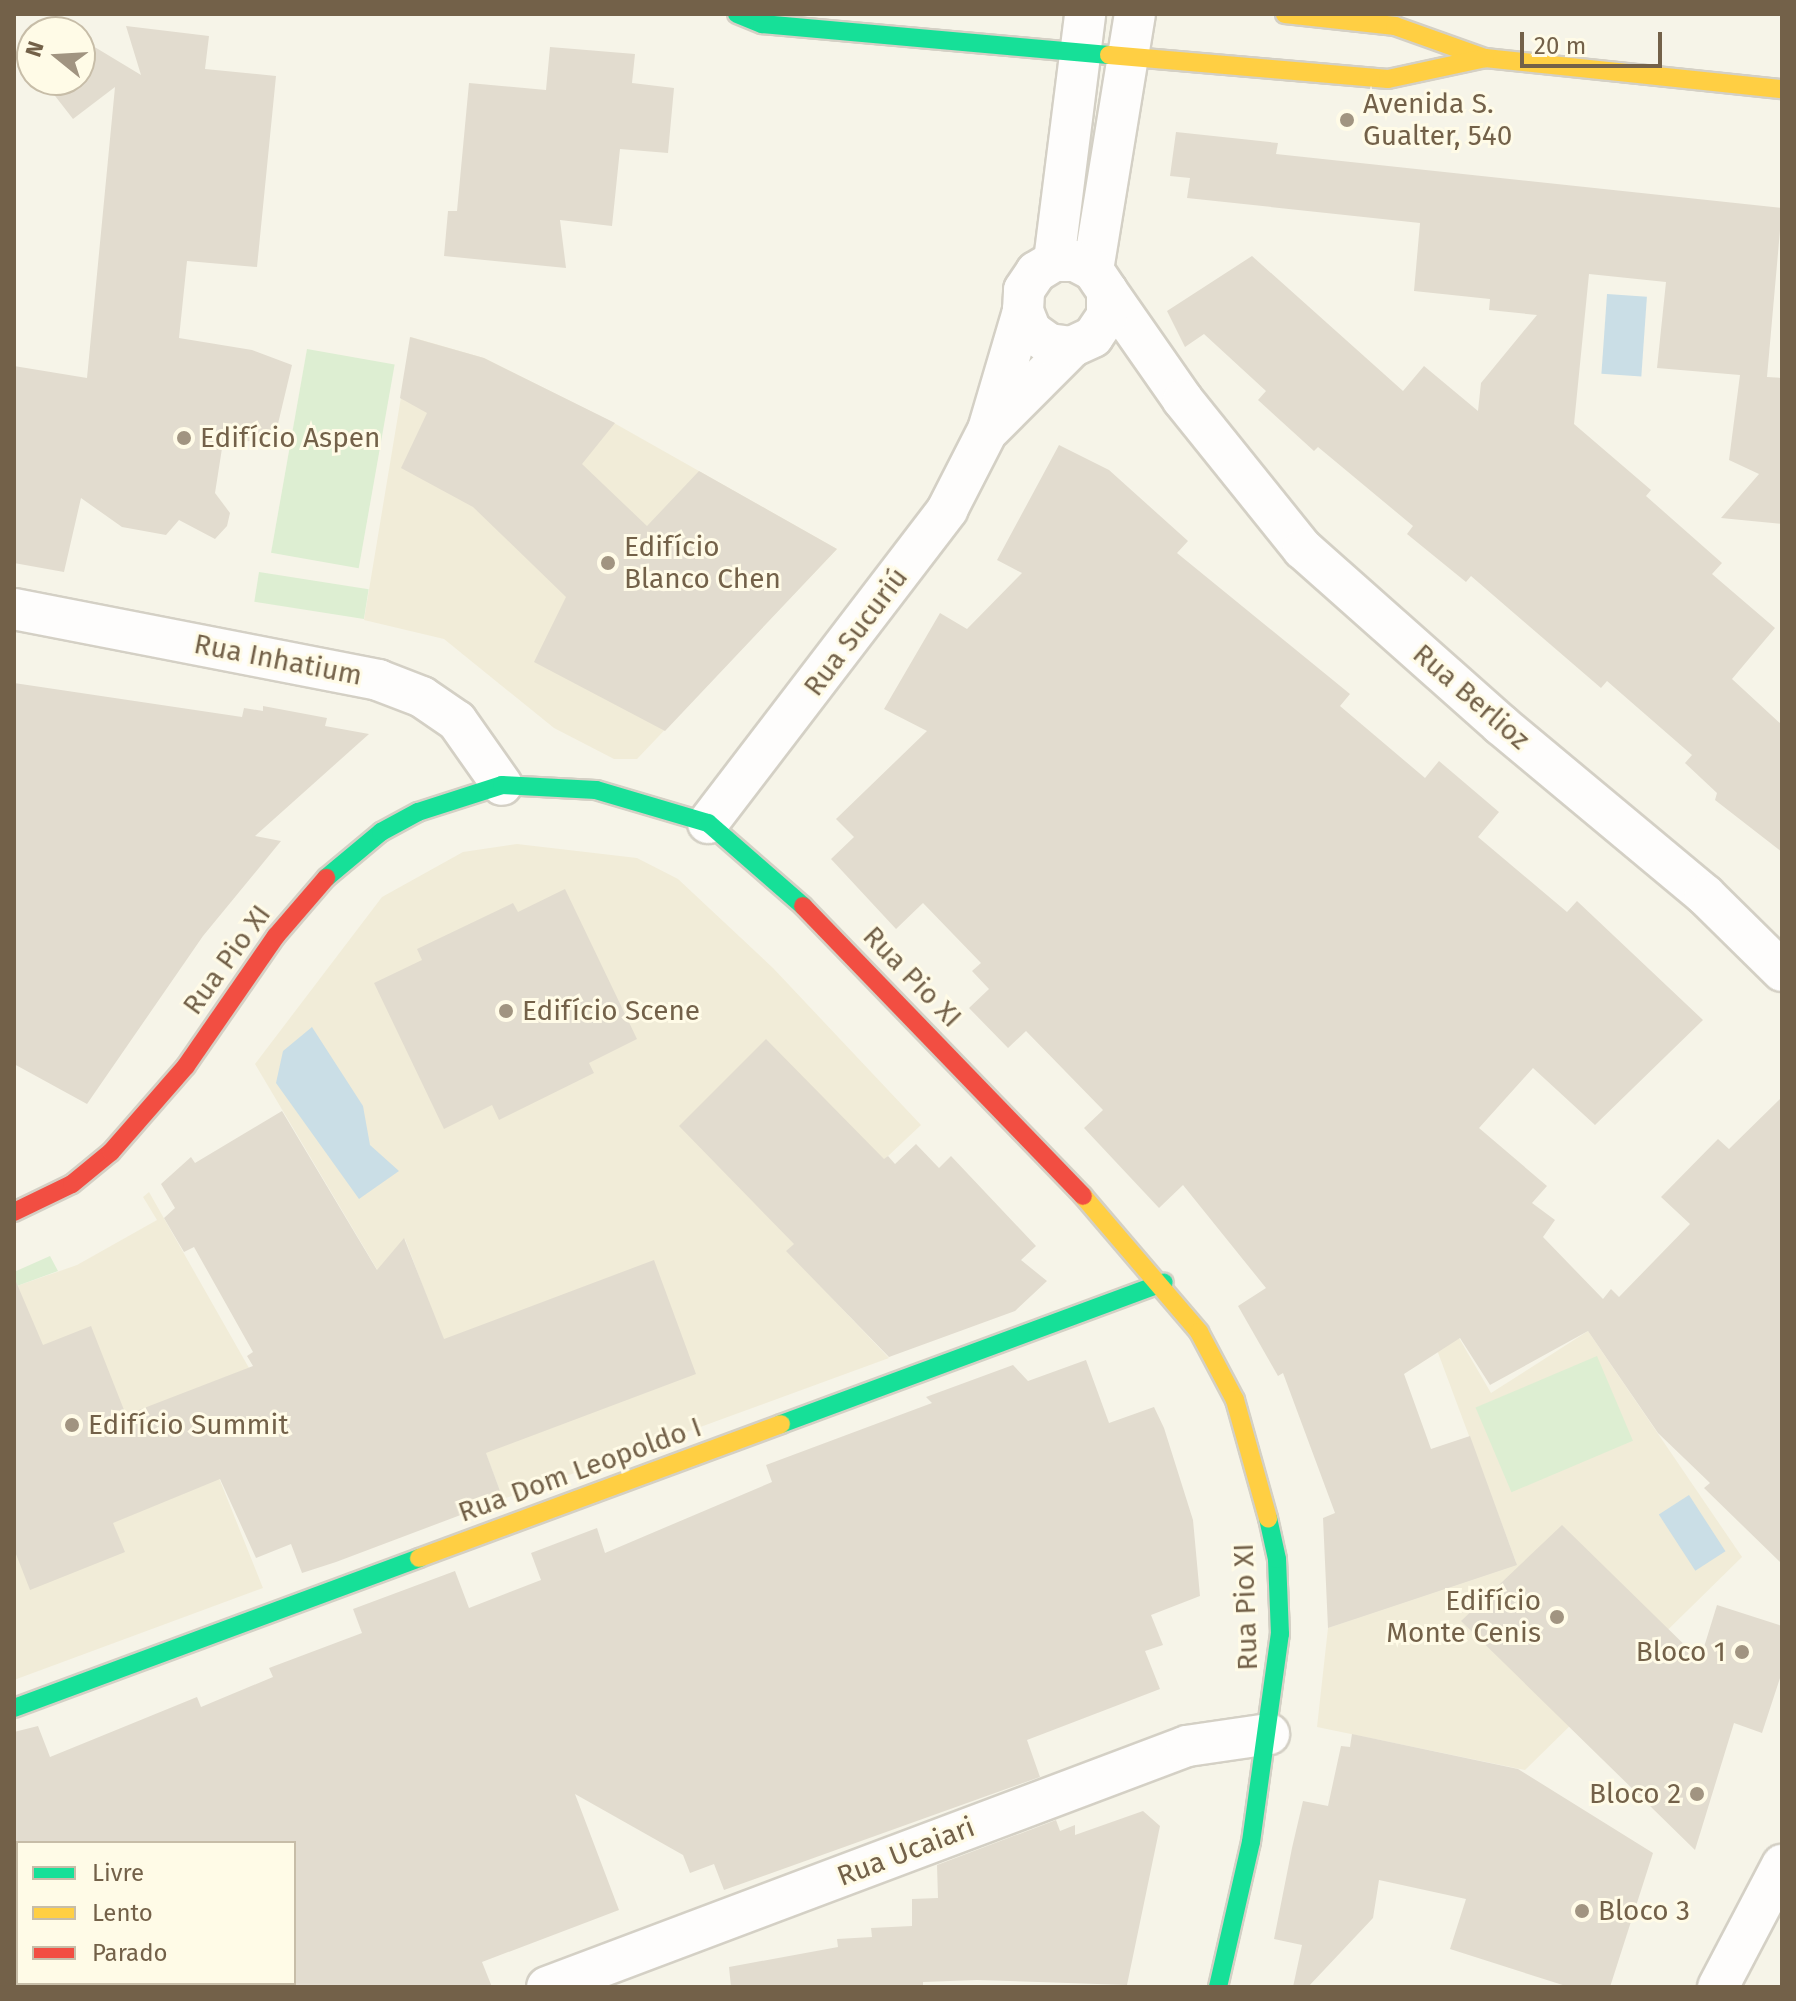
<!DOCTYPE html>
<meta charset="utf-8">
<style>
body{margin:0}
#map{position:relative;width:1796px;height:2001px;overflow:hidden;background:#f6f4e8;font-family:"Fira Sans",sans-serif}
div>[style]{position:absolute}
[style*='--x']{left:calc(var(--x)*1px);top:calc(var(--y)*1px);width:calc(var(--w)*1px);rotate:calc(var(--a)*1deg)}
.residential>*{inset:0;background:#f1ecd8}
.green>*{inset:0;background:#ddeed2;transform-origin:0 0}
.water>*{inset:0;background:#cadee6;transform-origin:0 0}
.building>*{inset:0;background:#e2dccf}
.roads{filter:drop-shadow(2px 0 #d4d0c5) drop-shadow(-2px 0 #d4d0c5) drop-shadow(0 2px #d4d0c5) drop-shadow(0 -2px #d4d0c5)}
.street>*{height:40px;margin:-20px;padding:0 20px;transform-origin:20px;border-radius:20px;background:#fefdfc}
.fast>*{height:18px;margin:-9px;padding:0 9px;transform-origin:9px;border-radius:9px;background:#16e098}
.slow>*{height:18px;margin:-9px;padding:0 9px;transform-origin:9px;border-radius:9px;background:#ffcf43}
.jam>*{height:18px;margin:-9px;padding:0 9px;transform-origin:9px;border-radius:9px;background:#f24e42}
.dots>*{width:22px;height:22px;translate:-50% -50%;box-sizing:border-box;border:4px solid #fffbe7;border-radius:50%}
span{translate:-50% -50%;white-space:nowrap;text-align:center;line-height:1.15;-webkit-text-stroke:6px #fffbe7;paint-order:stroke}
.poi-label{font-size:28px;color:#736149}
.left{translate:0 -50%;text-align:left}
.right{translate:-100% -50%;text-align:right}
.street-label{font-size:28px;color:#736149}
.frame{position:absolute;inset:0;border:16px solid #736149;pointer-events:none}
.legend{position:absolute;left:16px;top:1841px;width:280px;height:144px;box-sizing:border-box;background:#fffbe7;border:2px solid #c7bda8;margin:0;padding:10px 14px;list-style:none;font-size:24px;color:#736149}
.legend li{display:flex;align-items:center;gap:16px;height:40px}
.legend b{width:40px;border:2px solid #c7bda8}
.north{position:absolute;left:16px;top:16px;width:80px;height:80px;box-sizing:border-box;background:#fffbe7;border:2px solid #c7bda8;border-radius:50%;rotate:288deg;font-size:22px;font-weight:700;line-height:32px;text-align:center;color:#736149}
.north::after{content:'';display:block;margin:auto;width:28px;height:36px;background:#a19481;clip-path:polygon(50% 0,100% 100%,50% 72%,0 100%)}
.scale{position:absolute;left:1520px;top:32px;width:142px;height:36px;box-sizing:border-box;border:4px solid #736149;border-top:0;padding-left:10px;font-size:24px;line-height:28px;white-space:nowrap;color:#736149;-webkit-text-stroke:6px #fffbe7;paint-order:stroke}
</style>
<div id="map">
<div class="residential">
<div style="clip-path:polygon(411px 337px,484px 358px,614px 423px,837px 549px,637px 759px,614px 759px,554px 728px,444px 639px,364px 620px)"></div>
<div style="clip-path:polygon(517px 844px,637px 858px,678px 879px,773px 968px,921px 1125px,787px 1251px,889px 1358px,503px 1499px,405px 1239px,378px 1271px,255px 1064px,382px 897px,463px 852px)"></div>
<div style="clip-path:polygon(149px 1192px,249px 1368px,185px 1393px,263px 1588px,14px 1680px,14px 1287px,77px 1265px,157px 1220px,143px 1197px)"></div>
<div style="clip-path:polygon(1588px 1331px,1742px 1557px,1525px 1770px,1317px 1727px,1328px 1628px,1516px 1562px,1437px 1350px,1459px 1338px,1491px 1393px)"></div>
</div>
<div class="green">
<div style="left:307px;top:349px;width:89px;height:207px;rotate:10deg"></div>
<div style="left:259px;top:572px;width:111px;height:30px;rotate:9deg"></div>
<div style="clip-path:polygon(50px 1256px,58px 1271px,14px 1287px,14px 1272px)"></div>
<div style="left:1597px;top:1356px;width:92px;height:132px;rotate:67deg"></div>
</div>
<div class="water">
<div style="left:1607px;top:294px;width:40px;height:80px;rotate:4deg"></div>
<div style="clip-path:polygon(312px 1027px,363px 1106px,370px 1145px,399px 1171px,359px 1199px,276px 1083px,283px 1051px)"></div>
<div style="left:1689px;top:1495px;width:67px;height:36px;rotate:57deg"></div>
</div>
<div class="building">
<div style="clip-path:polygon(126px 26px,209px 36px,205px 69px,276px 76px,257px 267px,187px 261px,179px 338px,252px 350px,292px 365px,277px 428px,250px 441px,223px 442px,215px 493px,230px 513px,227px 526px,215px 539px,179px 520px,166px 535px,122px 527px,81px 498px,64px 572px,14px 563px,14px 366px,87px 378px,115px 87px,73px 119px,45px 83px,80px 80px,80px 56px,93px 46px,141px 75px)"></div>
<div style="clip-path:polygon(550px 47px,635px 54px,632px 83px,674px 88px,668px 153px,620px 149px,612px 226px,560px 220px,566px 268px,444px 256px,448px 211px,457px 211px,469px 83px,546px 90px)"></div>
<div style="clip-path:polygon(1176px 132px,1278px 143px,1276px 154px,1782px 208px,1767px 377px,1782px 378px,1782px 524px,1721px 518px,1759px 474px,1729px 460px,1740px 375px,1657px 368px,1666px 282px,1589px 274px,1574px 424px,1651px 490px,1646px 496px,1722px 563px,1712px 574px,1775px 628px,1732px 679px,1782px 725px,1782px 852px,1715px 800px,1717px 793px,1685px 763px,1692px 755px,1607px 681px,1601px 688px,1471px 576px,1466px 582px,1407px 534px,1413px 526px,1318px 447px,1314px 451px,1258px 400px,1266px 391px,1204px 334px,1185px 347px,1167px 311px,1252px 256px,1403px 391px,1424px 366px,1478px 411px,1481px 383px,1537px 315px,1489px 310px,1490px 299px,1414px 291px,1420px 223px,1187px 198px,1190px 178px,1170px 176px)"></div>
<div style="clip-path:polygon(410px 337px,484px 358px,615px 423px,582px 464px,647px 526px,699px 471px,837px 549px,665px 731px,534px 662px,566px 597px,473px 507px,401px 468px,427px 413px,400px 398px)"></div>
<div style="clip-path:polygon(1059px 445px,1109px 470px,1188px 541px,1177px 553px,1350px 694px,1340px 706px,1425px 778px,1439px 761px,1499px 812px,1478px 837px,1567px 912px,1577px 901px,1703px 1020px,1595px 1125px,1533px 1068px,1479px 1128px,1547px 1186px,1532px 1203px,1555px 1220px,1543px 1237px,1603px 1299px,1611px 1289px,1619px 1297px,1690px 1224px,1661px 1197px,1718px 1139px,1729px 1149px,1782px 1097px,1782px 1564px,1704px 1488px,1710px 1483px,1658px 1433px,1588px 1331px,1490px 1385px,1460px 1338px,1404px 1374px,1431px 1449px,1470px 1436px,1517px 1565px,1328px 1628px,1323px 1518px,1335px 1513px,1283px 1373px,1278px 1376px,1238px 1306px,1266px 1288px,1183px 1185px,1159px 1208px,1084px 1128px,1103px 1110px,1026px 1031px,1008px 1048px,969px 1008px,989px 989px,972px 971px,981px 963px,923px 903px,896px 929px,831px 859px,854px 837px,836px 819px,927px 731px,884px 709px,940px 613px,967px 629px,1022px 573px,997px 560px)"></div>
<div style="clip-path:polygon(14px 683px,242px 717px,244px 708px,263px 711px,263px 706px,327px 718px,325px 726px,369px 734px,255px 836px,281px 841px,203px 936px,87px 1104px,14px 1064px)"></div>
<div style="clip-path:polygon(565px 889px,637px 1039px,589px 1063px,594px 1073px,499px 1120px,492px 1105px,444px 1129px,374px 983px,422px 960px,417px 949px,513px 903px,518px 912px)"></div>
<div style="clip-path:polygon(766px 1039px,884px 1159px,888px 1156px,895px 1164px,916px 1144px,939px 1168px,951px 1156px,1036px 1246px,1021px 1260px,1047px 1281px,1015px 1311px,889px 1357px,786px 1251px,794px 1244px,679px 1126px)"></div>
<div style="clip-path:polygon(282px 1111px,377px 1270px,404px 1238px,444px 1339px,654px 1260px,696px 1374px,486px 1453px,503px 1499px,336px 1562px,302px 1573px,291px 1544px,256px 1558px,220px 1479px,113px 1523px,125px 1552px,30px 1590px,14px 1549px,14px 1277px,43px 1345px,91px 1326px,126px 1415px,253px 1366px,247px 1356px,253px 1352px,194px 1247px,184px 1252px,164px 1218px,175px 1208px,161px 1184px,191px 1157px,195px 1163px)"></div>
<div style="clip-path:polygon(1086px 1360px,1109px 1423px,1154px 1407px,1164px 1428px,1193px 1520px,1200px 1596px,1151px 1615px,1163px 1645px,1145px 1651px,1160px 1689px,1027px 1740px,1040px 1777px,724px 1890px,714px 1864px,690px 1873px,683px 1855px,575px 1794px,619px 1910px,482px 1962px,492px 1987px,294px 1987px,294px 1843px,14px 1843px,14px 1732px,38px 1726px,50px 1757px,197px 1697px,201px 1707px,273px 1677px,269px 1668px,362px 1633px,353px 1609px,455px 1571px,469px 1608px,541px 1580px,531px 1553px,597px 1528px,605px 1553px,772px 1482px,766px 1465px,932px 1403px,926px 1397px,1013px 1365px,1028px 1381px)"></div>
<div style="clip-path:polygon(1562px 1525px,1700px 1660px,1717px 1605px,1782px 1626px,1782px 1672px,1762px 1733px,1734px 1723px,1695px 1850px,1461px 1621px)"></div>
<div style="clip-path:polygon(1352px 1734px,1518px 1769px,1653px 1853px,1610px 1987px,1569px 1987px,1450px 1949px,1466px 1899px,1379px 1880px,1373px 1918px,1308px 1987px,1293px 1987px,1302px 1945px,1274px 1939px,1292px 1848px,1303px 1801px,1328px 1806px,1341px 1746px,1350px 1747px)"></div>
<div style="clip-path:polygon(1143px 1811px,1160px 1826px,1127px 1985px,977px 1980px,923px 1982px,923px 1987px,731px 1987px,729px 1967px,838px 1947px,837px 1939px,872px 1937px,871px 1928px,912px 1926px,912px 1899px,938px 1898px,937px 1865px,1056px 1820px,1060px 1831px,1075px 1825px,1075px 1835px)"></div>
</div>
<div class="roads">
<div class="street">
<div style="--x:1054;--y:261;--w:249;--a:-82.8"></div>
<div style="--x:1093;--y:270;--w:259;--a:-80.7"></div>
<div style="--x:1107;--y:291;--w:133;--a:55.1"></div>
<div style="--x:1183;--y:400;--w:191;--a:51.2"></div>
<div style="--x:1303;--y:549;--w:265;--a:41.6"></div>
<div style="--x:1501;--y:725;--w:266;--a:39.8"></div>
<div style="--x:1705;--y:895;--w:108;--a:44.6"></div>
<div style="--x:991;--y:428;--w:115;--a:-45"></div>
<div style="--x:14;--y:609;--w:371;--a:11"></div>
<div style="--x:378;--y:680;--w:47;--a:21.1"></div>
<div style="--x:422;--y:697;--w:42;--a:34.4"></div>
<div style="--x:457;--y:721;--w:78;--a:54.9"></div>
<div style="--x:708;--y:823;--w:394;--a:-52.6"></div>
<div style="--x:947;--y:510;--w:90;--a:-62.9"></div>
<div style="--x:988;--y:430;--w:124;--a:-73.6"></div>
<div style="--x:1023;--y:311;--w:21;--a:-87"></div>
<div style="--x:1024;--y:290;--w:22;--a:-56"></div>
<div style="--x:1036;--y:272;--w:21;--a:-31"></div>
<div style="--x:1054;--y:261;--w:21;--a:0"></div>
<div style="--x:1075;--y:261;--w:20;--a:27"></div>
<div style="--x:1093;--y:270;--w:25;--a:56"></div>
<div style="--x:1107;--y:291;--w:25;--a:90"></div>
<div style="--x:1107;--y:316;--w:25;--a:124"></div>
<div style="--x:1093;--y:337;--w:23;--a:155"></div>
<div style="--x:1072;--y:347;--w:23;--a:-173"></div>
<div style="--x:1049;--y:344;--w:22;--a:-144"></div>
<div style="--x:1031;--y:331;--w:22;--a:-112"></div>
<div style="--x:547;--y:1987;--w:684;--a:-20.63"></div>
<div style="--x:1187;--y:1746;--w:83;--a:-8.3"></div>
<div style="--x:1718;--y:1987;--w:138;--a:-62.3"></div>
</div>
<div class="fast">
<div style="--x:737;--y:14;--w:27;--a:22"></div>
<div style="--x:762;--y:24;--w:348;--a:5.1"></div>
<div style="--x:326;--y:878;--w:72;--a:-39.9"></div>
<div style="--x:381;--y:832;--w:42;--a:-28.4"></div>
<div style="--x:418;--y:812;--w:88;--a:-17.8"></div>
<div style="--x:502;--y:785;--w:94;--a:3"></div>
<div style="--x:596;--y:790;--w:117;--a:16.4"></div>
<div style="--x:708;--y:823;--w:126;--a:41.1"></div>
<div style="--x:781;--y:1424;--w:408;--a:-20.3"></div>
<div style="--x:14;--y:1708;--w:432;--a:-20.3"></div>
<div style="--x:1218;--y:1987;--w:149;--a:-77.2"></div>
<div style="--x:1251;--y:1842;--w:210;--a:-82.1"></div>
<div style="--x:1280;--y:1634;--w:75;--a:-92.3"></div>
<div style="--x:1277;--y:1559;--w:42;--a:-102.4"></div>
</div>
<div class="slow">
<div style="--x:1285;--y:14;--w:111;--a:6.2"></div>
<div style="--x:1395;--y:26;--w:96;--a:19.6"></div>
<div style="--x:1485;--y:58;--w:299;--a:6"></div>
<div style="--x:1109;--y:55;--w:280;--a:4.9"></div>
<div style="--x:1388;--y:79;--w:99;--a:-12.2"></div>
<div style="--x:1083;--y:1196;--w:179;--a:49.5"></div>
<div style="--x:1199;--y:1332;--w:77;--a:62.1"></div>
<div style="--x:1235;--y:1400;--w:123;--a:74.4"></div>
<div style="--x:419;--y:1558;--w:386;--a:-20.3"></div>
</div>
<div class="jam">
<div style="--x:803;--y:906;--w:403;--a:46"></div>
<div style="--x:14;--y:1212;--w:64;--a:-25.8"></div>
<div style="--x:72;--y:1184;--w:50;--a:-39.4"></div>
<div style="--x:111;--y:1152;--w:114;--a:-48.9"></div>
<div style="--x:186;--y:1066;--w:158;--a:-55.3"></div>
<div style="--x:276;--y:936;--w:77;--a:-49.2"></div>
</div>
</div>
<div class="dots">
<div style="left:1347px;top:120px;background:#a19481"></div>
<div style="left:184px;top:438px;background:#a19481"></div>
<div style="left:608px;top:563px;background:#a19481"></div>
<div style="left:506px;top:1011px;background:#a19481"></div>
<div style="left:72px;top:1425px;background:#a19481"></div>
<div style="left:1557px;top:1617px;background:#a19481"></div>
<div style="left:1742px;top:1652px;background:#a19481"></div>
<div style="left:1697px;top:1794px;background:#a19481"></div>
<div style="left:1582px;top:1911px;background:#a19481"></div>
</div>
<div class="poi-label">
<span class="left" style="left:1363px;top:120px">Avenida S.<br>Gualter, 540</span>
<span class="left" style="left:200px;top:438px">Edifício Aspen</span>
<span class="left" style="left:624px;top:563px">Edifício<br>Blanco Chen</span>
<span class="left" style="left:522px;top:1011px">Edifício Scene</span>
<span class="left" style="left:88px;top:1425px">Edifício Summit</span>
<span class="right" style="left:1541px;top:1617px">Edifício<br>Monte Cenis</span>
<span class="right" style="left:1726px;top:1652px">Bloco 1</span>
<span class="right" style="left:1681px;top:1794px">Bloco 2</span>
<span class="left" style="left:1598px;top:1911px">Bloco 3</span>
</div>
<div class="street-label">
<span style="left:856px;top:632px;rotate:-53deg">Rua Sucuriú</span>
<span style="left:278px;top:660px;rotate:11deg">Rua Inhatium</span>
<span style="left:1471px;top:697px;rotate:41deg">Rua Berlioz</span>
<span style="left:227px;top:960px;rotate:-54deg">Rua Pio XI</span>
<span style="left:912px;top:977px;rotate:46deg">Rua Pio XI</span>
<span style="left:580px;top:1470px;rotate:-20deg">Rua Dom Leopoldo I</span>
<span style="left:1246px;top:1607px;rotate:-92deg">Rua Pio XI</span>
<span style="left:906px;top:1852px;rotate:-21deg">Rua Ucaiari</span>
</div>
<div class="frame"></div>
<ul class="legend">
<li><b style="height:10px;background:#16e098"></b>Livre</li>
<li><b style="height:10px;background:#ffcf43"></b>Lento</li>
<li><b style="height:10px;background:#f24e42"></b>Parado</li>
</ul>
<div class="north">N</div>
<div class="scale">20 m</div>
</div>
